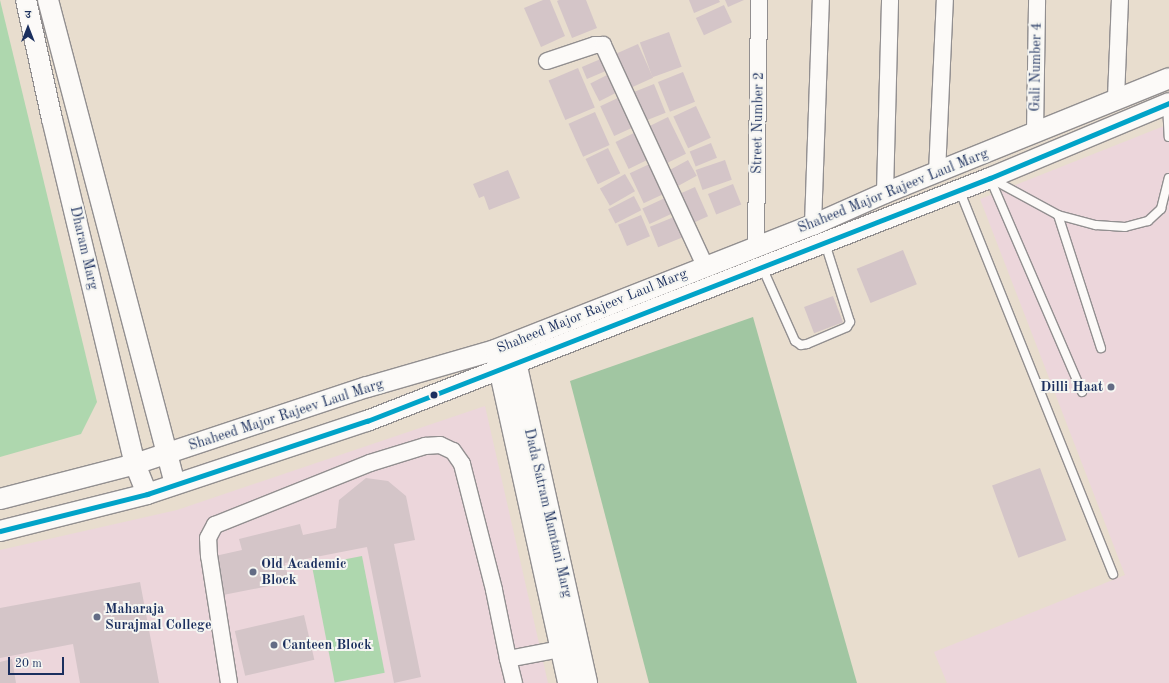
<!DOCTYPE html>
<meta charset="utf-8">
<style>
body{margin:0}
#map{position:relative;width:1169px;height:683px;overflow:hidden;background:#e8ddce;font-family:"Old Standard TT","Noto Serif Devanagari",serif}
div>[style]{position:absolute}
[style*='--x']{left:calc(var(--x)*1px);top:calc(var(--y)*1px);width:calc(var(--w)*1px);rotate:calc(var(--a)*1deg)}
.built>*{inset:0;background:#ecd6db}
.green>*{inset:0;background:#aed7ae;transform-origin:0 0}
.forest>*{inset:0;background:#a1c6a2}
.building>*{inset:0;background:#d4c5c8;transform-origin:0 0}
.roads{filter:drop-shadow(1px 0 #928f90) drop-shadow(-1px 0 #928f90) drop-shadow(0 1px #928f90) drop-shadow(0 -1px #928f90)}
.service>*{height:8px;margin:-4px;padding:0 4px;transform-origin:4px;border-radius:4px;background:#fcfaf8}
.minor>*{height:16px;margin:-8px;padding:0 8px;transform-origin:8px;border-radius:8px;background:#fcfaf8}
.tertiary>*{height:20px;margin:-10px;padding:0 10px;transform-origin:10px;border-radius:10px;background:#fcfaf8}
.bus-1>*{height:5px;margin:-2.5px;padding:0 2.5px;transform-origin:2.5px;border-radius:2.5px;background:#01a3c8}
.dots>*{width:11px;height:11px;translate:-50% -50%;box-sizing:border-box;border:2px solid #f6f6f2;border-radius:50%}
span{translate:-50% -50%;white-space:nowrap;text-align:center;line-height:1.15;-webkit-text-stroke:4px #f6f6f2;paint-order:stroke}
.street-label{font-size:14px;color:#1b2f5e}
.poi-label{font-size:14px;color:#1b2f5e;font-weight:700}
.right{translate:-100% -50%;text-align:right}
.left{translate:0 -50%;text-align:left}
.north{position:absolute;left:8px;top:8px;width:40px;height:40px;-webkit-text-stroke:3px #f6f6f2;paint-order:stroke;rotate:0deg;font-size:11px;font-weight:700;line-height:16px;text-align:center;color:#1b2f5e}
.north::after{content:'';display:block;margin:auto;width:14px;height:18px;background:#1b2f5e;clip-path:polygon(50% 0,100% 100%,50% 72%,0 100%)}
.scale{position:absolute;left:8px;top:657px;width:56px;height:18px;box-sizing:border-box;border:2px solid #1b2f5e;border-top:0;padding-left:5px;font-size:12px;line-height:14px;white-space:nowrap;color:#1b2f5e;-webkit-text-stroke:3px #f6f6f2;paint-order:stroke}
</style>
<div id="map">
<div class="built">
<div style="clip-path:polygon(1169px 124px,1169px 683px,947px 683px,934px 652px,1125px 575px,980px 199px)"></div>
<div style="clip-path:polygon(485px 406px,548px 683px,0 683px,0 550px,177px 510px)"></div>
</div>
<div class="green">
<div style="clip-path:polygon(0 0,97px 402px,81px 434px,0 457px)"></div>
<div style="left:362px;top:556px;width:119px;height:51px;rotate:79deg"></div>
</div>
<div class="forest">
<div style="clip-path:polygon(753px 317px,857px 683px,649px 683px,570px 381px)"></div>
</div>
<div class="building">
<div style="clip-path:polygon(543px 0,550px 0,565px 36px,541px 47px,524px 8px)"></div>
<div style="clip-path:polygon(559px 0,586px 0,597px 28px,572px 38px,557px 1px)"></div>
<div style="clip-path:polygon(689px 0,719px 0,720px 2px,694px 13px)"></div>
<div style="clip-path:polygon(725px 0,744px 0,728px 7px)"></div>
<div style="left:724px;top:5px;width:19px;height:31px;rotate:65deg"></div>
<div style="left:669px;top:32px;width:37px;height:31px;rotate:70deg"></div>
<div style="left:638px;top:44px;width:37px;height:26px;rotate:66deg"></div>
<div style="left:603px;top:58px;width:13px;height:23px;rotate:67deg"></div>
<div style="left:578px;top:68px;width:43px;height:32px;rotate:67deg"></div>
<div style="left:683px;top:72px;width:32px;height:27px;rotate:68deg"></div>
<div style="left:609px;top:74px;width:20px;height:21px;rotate:63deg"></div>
<div style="left:654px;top:84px;width:31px;height:25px;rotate:68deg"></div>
<div style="left:622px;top:96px;width:33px;height:24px;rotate:65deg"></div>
<div style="left:696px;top:106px;width:35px;height:25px;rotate:65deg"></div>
<div style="left:595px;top:112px;width:36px;height:29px;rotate:66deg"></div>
<div style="left:668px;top:117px;width:41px;height:26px;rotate:64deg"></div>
<div style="left:638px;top:131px;width:30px;height:25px;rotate:64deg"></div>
<div style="left:711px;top:143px;width:16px;height:23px;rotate:68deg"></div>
<div style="left:608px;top:148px;width:28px;height:25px;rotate:64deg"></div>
<div style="left:688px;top:160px;width:18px;height:25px;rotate:61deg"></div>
<div style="left:725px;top:160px;width:21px;height:31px;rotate:71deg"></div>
<div style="left:656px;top:161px;width:33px;height:29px;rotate:65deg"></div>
<div style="clip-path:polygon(508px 170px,520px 198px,489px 210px,484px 196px,479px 198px,473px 184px)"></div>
<div style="left:625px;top:174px;width:20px;height:29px;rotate:60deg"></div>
<div style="left:733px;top:184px;width:22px;height:27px;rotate:68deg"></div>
<div style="left:695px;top:187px;width:32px;height:22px;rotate:66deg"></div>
<div style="left:634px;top:196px;width:16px;height:29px;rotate:63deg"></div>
<div style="left:665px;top:198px;width:17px;height:25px;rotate:65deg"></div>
<div style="left:641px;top:215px;width:23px;height:25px;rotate:67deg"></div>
<div style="left:674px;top:217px;width:22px;height:26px;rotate:68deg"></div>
<div style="left:903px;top:250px;width:37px;height:50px;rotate:68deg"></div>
<div style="left:833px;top:296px;width:28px;height:31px;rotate:69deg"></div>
<div style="left:1040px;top:468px;width:77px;height:51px;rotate:70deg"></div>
<div style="clip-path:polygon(366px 478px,388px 481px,406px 496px,415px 540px,394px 544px,421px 677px,394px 683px,367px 547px,285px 563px,289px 582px,223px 595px,215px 556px,242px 550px,239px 539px,300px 524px,303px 535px,336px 528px,339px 500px)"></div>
<div style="clip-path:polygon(140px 582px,159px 683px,80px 683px,73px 644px,0 658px,0 608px)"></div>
<div style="left:304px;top:615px;width:46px;height:71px;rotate:77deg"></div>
<div style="clip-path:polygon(12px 659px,16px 683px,0 683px,0 662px)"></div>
</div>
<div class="roads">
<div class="service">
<div style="--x:1167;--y:104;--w:33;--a:87"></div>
<div style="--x:959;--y:189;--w:415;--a:68.2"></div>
<div style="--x:1058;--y:215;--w:140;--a:72.1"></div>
<div style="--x:762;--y:267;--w:81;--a:66"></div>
<div style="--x:795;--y:341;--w:7;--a:34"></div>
<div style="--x:801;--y:345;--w:6;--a:-9"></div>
<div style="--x:807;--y:344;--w:43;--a:-23"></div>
<div style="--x:847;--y:327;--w:6;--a:-59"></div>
<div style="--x:850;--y:322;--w:83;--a:-107.6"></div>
<div style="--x:1082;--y:392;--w:233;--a:-113.3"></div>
<div style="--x:990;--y:178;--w:77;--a:28.6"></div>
<div style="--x:1058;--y:215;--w:39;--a:15"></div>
<div style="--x:1096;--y:225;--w:29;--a:4"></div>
<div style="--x:1125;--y:227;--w:24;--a:-15"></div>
<div style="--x:1148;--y:221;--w:18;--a:-43"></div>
<div style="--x:1161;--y:209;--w:32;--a:-76"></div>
</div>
<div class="minor">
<div style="--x:547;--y:61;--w:51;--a:-18.4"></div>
<div style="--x:595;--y:45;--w:8;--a:0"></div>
<div style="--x:603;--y:45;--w:243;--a:65.2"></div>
<div style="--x:1116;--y:98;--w:98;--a:-87.7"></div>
<div style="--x:1035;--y:133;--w:133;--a:-89.1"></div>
<div style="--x:937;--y:173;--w:173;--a:-87.4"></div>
<div style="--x:885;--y:193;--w:193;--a:-88.5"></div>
<div style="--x:813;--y:225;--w:225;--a:-88"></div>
<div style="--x:756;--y:245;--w:245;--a:-89.3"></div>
<div style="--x:508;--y:659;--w:25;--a:76"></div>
<div style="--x:229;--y:683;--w:129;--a:-98.9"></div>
<div style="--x:209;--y:556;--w:18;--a:-93"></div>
<div style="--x:208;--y:538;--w:15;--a:-62"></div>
<div style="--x:215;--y:525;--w:167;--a:-21.8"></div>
<div style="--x:370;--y:463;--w:58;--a:-17.2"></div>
<div style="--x:425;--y:446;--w:15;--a:-4"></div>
<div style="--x:440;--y:445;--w:14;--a:25"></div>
<div style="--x:453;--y:451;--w:16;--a:55"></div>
<div style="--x:462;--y:464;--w:130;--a:75.7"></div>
<div style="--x:494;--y:590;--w:70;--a:78.5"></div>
<div style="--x:508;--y:659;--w:54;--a:-10.7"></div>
</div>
<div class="tertiary">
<div style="--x:26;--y:0;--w:122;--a:77.7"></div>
<div style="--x:52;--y:119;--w:355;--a:76.5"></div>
<div style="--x:135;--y:464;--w:32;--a:68"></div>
<div style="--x:48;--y:0;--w:499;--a:75.3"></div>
<div style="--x:514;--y:353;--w:338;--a:77.5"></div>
<div style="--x:497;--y:359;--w:332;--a:77.6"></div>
<div style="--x:0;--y:499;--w:139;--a:-14.5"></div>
<div style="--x:135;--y:464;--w:244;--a:-18.4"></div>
<div style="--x:367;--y:387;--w:133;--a:-16.1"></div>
<div style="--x:495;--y:350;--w:342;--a:-21.5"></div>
<div style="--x:813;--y:225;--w:79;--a:-24"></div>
<div style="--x:885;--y:193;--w:306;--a:-22"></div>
<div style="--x:0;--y:531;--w:152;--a:-14.1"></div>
<div style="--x:147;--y:494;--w:232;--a:-18.4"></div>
<div style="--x:367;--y:421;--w:669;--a:-21.31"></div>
<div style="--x:990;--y:178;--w:194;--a:-22.7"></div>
</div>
</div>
<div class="bus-1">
<div style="--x:0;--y:531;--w:152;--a:-14.1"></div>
<div style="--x:147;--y:494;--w:232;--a:-18.4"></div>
<div style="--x:367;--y:421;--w:669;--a:-21.31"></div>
<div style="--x:990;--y:178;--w:194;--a:-22.7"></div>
</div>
<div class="dots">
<div style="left:1111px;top:387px;background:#636c85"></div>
<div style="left:434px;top:395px;background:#1b2f5e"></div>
<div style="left:253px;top:572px;background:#636c85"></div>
<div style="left:97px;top:617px;background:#636c85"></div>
<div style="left:274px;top:645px;background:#636c85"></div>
</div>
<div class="street-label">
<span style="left:1036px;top:67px;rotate:-89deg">Gali Number 4</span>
<span style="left:758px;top:123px;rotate:-89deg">Street Number 2</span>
<span style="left:893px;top:191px;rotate:-22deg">Shaheed Major Rajeev Laul Marg</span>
<span style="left:84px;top:248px;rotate:77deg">Dharam Marg</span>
<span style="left:592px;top:311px;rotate:-22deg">Shaheed Major Rajeev Laul Marg</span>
<span style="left:286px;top:415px;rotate:-18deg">Shaheed Major Rajeev Laul Marg</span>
<span style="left:548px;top:513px;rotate:77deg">Dada Satram Mamtani Marg</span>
</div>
<div class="poi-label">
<span class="right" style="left:1103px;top:387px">Dilli Haat</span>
<span class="left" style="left:261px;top:572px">Old Academic<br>Block</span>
<span class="left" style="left:105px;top:617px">Maharaja<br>Surajmal College</span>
<span class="left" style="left:282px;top:645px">Canteen Block</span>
</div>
<div class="north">उ</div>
<div class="scale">20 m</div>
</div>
